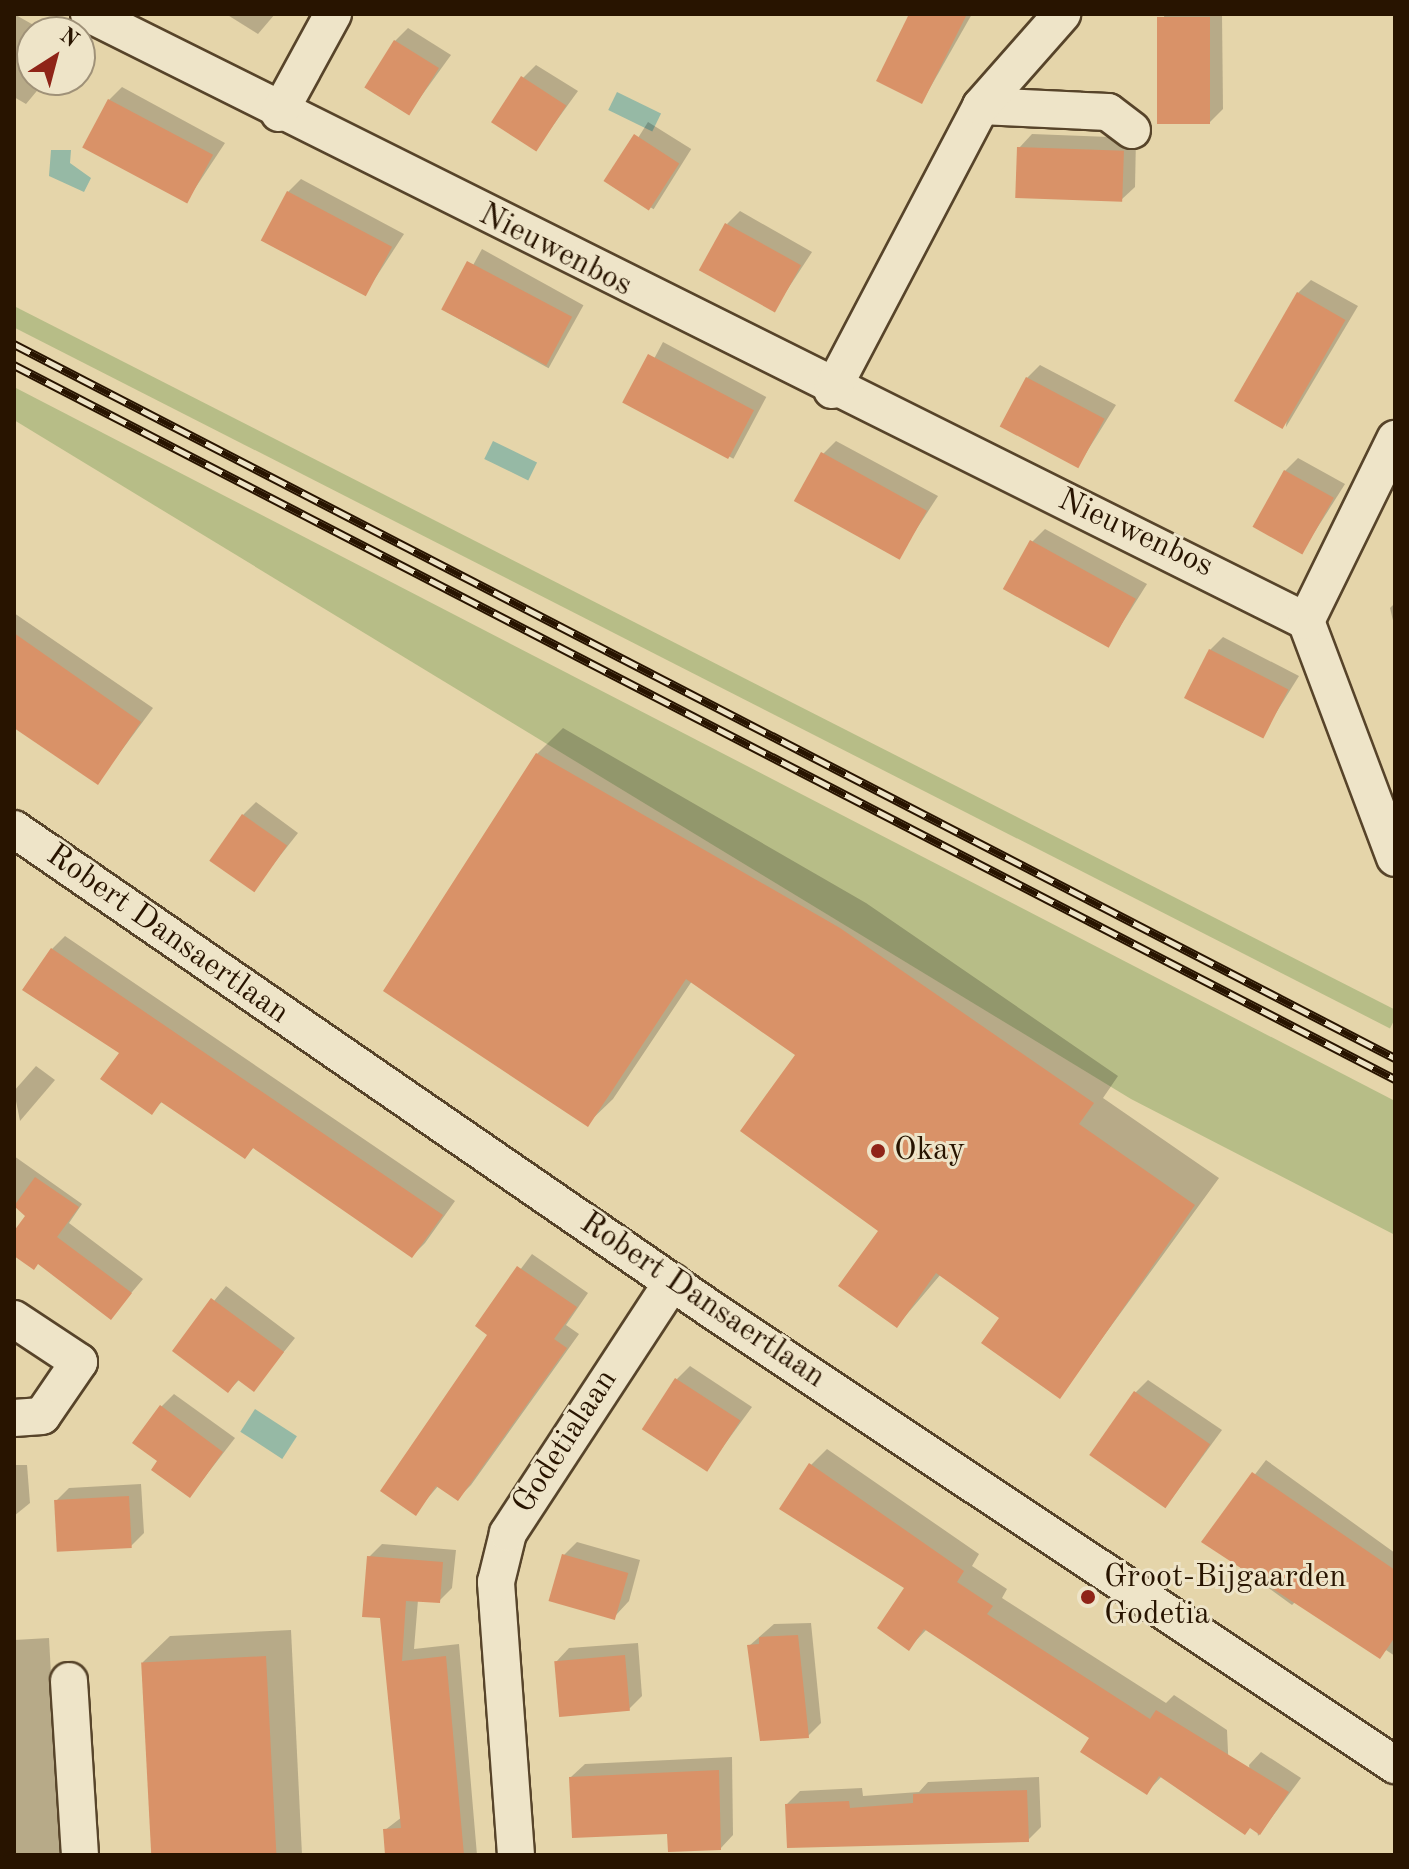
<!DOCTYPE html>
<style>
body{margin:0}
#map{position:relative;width:1409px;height:1869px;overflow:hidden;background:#e5d5aa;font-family:"Old Standard TT",serif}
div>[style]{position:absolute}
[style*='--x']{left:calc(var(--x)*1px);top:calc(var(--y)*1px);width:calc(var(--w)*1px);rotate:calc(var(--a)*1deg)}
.green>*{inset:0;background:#b7bd87;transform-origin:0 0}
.water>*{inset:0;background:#96b9a5;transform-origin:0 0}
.shadow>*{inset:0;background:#0003;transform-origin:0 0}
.building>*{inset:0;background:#d99268;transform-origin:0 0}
.roads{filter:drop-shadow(2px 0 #57442a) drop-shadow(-2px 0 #57442a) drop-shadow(0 2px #57442a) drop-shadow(0 -2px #57442a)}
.minor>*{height:36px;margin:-18px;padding:0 18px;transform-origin:18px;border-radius:18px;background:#eee4c8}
.rail>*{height:9px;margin-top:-4.5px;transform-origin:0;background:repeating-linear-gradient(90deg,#eee4c8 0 18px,#281400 0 36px);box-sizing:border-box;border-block:2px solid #281400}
.dots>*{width:22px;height:22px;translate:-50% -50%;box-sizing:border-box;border:4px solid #eee4c8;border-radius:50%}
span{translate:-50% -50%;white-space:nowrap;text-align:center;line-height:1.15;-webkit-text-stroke:6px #eee4c8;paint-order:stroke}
.street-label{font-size:32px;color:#281400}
.poi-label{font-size:32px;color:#281400}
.left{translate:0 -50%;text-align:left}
.frame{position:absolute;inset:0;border:16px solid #281400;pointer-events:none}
.north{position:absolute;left:16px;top:16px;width:80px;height:80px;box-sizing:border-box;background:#eee4c8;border:2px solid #9f9178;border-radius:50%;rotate:36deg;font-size:22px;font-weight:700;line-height:32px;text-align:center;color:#281400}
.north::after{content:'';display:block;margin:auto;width:28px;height:36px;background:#8f2418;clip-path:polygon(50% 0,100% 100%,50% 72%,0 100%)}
</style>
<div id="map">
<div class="green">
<div style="left:14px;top:306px;width:1554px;height:19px;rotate:27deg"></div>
<div style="clip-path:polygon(14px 387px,1395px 1101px,1395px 1235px,1131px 1099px,14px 420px)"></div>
</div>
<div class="water">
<div style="left:617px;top:92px;width:49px;height:20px;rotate:26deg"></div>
<div style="clip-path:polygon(51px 150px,71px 150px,70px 163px,91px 178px,84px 192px,49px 176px)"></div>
<div style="left:493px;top:441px;width:49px;height:20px;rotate:26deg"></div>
<div style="left:255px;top:1409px;width:50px;height:27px;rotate:33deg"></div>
</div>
<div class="shadow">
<div style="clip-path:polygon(14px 14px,46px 32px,32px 32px,32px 80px,46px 80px,26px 104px,14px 97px)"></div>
<div style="clip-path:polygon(226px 14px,275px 14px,258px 34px)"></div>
<div style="clip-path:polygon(911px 14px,972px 14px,922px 102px)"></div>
<div style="clip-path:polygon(1163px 14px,1222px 14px,1223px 109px,1210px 122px)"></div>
<div style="clip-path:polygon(408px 28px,451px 55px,409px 113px,395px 41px)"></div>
<div style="clip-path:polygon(536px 65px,578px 91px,536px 149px,523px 78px)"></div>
<div style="clip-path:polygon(122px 87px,225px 143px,186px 202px,109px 100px)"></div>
<div style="left:648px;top:122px;width:51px;height:71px;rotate:32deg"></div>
<div style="clip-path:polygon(1032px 134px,1136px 138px,1135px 187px,1121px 200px,1019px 148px)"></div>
<div style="clip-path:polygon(301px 179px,404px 234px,365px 294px,288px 192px)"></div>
<div style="clip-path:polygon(740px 211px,812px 252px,774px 310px,727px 224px)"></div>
<div style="left:482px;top:249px;width:116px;height:72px;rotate:29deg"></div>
<div style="clip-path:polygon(1311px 280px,1358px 306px,1286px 427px,1298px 293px)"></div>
<div style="left:663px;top:342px;width:117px;height:70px;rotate:28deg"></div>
<div style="clip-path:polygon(1040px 365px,1116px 405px,1078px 466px,1027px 378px)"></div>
<div style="clip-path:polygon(836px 441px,938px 496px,899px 556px,823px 454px)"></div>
<div style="clip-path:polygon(1298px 458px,1345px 484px,1302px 552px,1285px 471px)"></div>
<div style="clip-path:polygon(1045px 529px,1147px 584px,1109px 644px,1032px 542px)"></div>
<div style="clip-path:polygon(1395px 603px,1395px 629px,1390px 608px)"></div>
<div style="clip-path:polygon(14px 613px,153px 708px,98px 782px,14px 725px)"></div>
<div style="clip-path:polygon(1223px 637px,1299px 676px,1261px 737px,1210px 650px)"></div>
<div style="clip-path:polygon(563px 728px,866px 903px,1118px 1076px,1103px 1098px,1219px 1178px,1060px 1396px,1002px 1317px,941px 1274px,897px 1326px,881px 1230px,798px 1054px,692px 981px,613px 1099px,587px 1124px,537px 754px)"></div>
<div style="clip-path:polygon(256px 802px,298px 833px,253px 890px,243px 815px)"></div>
<div style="clip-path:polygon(65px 936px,455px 1201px,425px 1243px,412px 1256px,254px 1147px,245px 1156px,163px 1101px,151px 1112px,122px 1052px,52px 949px)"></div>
<div style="clip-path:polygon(36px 1066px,55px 1080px,20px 1121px,14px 1091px)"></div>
<div style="clip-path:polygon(14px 1156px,82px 1204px,69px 1223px,143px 1279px,111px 1317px,39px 1262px,14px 1253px,14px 1235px,28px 1216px,14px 1206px)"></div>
<div style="clip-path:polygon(532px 1254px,588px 1293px,566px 1325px,579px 1334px,471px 1485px,458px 1498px,439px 1485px,415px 1513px,490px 1334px,478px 1326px)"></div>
<div style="clip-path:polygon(226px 1286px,295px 1338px,254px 1389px,240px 1379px,228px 1391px,174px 1351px)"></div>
<div style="clip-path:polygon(690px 1366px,752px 1407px,706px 1470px,677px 1379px)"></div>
<div style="clip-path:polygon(1148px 1380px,1222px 1430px,1167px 1505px,1135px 1393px)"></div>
<div style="clip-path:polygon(174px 1394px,235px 1438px,190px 1496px,160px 1460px,161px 1407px)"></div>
<div style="clip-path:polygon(827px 1449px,979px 1554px,972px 1566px,1007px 1589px,1002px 1598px,1166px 1703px,1174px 1695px,1227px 1730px,1230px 1796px,1162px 1776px,1147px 1792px,1114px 1740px,927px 1629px,909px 1648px,906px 1588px,811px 1465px)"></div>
<div style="clip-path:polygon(1266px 1460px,1395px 1553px,1395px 1656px,1386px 1650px,1380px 1656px,1297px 1600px,1292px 1605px,1204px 1541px)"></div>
<div style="clip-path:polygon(14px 1465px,27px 1465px,30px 1503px,14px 1516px)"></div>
<div style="clip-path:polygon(141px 1484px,144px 1533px,131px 1546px,56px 1501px,69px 1488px)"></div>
<div style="clip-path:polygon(577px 1542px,640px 1560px,629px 1601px,616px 1615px,564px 1555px)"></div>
<div style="clip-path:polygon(382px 1544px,456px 1550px,452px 1588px,439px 1601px,418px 1600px,414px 1649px,459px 1644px,477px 1855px,387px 1855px,385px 1830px,402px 1817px,382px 1616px,369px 1557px)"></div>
<div style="clip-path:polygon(811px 1623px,821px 1723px,808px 1736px,749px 1646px,774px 1624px)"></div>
<div style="clip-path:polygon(291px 1630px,302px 1855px,153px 1855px,143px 1662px,170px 1636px)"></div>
<div style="clip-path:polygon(49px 1638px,61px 1855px,14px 1855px,14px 1640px)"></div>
<div style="clip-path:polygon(638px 1643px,642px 1696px,629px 1709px,556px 1662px,569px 1648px)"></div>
<div style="clip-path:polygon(1261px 1752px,1301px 1778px,1258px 1836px,1249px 1765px)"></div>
<div style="clip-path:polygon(732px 1757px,733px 1835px,720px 1849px,669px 1832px,571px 1777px,585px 1764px)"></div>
<div style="clip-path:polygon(1039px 1777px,1041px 1827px,1028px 1840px,787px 1804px,800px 1791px,862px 1788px,863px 1796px,919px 1792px,928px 1782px)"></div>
</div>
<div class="building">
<div style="clip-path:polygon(909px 14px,967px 14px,922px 104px,876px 81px)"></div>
<div style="left:1157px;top:17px;width:53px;height:107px"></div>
<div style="left:394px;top:40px;width:53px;height:56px;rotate:32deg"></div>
<div style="left:521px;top:76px;width:54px;height:55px;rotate:33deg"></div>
<div style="left:108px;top:99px;width:119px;height:55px;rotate:28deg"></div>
<div style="left:634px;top:134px;width:54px;height:56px;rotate:33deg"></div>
<div style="left:1017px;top:147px;width:107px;height:51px;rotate:2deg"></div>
<div style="left:287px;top:191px;width:119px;height:56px;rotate:28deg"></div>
<div style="left:725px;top:223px;width:87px;height:54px;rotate:29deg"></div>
<div style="left:467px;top:261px;width:119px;height:55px;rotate:28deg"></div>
<div style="left:1297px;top:292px;width:56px;height:126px;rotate:30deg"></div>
<div style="left:648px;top:354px;width:120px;height:55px;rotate:28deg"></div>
<div style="left:1026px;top:377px;width:89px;height:56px;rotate:28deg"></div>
<div style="left:821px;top:452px;width:121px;height:56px;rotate:29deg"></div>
<div style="left:1284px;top:470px;width:57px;height:65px;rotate:29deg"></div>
<div style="left:1030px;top:540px;width:121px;height:56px;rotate:29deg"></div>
<div style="clip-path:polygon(14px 633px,141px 722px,98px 785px,14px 728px)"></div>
<div style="left:1209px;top:649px;width:89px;height:55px;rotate:27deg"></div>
<div style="clip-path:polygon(536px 753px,840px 928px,1094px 1103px,1079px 1124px,1195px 1205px,1060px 1399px,981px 1343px,999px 1318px,936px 1273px,897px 1328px,838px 1286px,878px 1231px,740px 1131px,795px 1055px,686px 979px,588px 1127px,383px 991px)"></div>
<div style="left:242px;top:814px;width:55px;height:57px;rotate:35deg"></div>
<div style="clip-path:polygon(51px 948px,443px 1215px,412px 1258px,253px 1148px,245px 1159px,161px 1102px,152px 1115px,100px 1079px,119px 1053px,22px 990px)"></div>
<div style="clip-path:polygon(35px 1177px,79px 1207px,57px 1237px,132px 1293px,111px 1320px,38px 1264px,34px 1270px,14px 1256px,14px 1231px,25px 1216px,14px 1206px)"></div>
<div style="clip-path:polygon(517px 1266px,577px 1307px,554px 1339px,567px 1348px,458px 1501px,436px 1486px,416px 1516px,380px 1491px,487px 1335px,475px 1326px)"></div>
<div style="clip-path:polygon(211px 1298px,284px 1352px,254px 1392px,238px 1380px,228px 1393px,172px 1351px)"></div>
<div style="left:675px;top:1378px;width:78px;height:61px;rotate:33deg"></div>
<div style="left:1134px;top:1391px;width:93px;height:78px;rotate:35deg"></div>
<div style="clip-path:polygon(160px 1405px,223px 1452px,190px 1498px,151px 1470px,157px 1461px,132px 1443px)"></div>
<div style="clip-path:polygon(809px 1463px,964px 1571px,957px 1582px,993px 1606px,987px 1614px,1150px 1719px,1156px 1710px,1289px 1792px,1260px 1835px,1250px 1828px,1245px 1835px,1159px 1776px,1147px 1795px,1080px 1752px,1089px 1738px,924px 1629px,909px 1651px,877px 1628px,904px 1588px,779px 1509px)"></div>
<div style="clip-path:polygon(1252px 1472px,1395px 1570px,1395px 1637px,1380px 1659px,1201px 1542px)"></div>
<div style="left:129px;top:1496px;width:52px;height:75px;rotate:87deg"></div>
<div style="left:562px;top:1554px;width:69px;height:49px;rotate:16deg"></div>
<div style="clip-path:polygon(367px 1556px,443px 1562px,440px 1603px,406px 1601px,402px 1661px,446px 1656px,464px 1855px,385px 1855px,383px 1829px,401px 1828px,380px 1618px,362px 1617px)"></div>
<div style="clip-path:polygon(798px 1635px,809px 1738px,760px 1741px,747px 1645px,759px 1644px,759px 1637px)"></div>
<div style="left:625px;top:1655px;width:56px;height:71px;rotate:85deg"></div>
<div style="left:266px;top:1656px;width:199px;height:125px;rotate:87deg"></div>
<div style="clip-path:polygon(719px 1770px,721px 1850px,668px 1852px,667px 1834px,572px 1838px,569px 1777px)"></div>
<div style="clip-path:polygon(1027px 1790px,1029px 1842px,787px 1848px,785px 1804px,849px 1801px,850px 1808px,913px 1803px,913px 1794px)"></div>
</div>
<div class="roads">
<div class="minor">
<div style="--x:89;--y:14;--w:1360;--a:26.51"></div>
<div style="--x:1306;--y:621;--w:253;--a:69.4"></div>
<div style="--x:981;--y:106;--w:127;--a:2.7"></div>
<div style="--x:1108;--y:112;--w:30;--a:37"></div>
<div style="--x:279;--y:113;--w:113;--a:-61.4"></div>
<div style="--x:832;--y:390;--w:321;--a:-62.3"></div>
<div style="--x:981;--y:106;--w:123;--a:-48.6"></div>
<div style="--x:1306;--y:621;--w:203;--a:-63.9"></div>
<div style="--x:14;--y:829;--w:848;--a:34.57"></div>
<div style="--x:712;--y:1310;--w:821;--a:33.67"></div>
<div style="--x:14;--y:1319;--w:78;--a:33.5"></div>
<div style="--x:79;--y:1362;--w:65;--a:124.4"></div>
<div style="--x:42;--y:1416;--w:28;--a:176"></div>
<div style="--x:69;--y:1681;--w:174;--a:86.4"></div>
<div style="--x:516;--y:1855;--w:274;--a:-94.2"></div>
<div style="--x:496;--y:1582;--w:50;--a:-76.2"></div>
<div style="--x:508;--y:1533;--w:300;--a:-56.8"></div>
</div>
</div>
<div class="rail">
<div style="--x:14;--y:344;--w:1555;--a:27.34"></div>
<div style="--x:14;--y:365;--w:1555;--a:27.34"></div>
</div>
<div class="dots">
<div style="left:878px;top:1151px;background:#8f2418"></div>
<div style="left:1088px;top:1597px;background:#8f2418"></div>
</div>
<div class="street-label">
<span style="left:555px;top:251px;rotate:27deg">Nieuwenbos</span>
<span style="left:1135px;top:534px;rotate:25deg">Nieuwenbos</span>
<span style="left:167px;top:935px;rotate:35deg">Robert Dansaertlaan</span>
<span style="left:702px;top:1301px;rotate:34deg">Robert Dansaertlaan</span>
<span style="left:566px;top:1442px;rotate:-57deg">Godetialaan</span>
</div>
<div class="poi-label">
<span class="left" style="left:894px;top:1151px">Okay</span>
<span class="left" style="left:1104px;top:1597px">Groot-Bijgaarden<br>Godetia</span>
</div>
<div class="frame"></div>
<div class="north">N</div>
</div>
